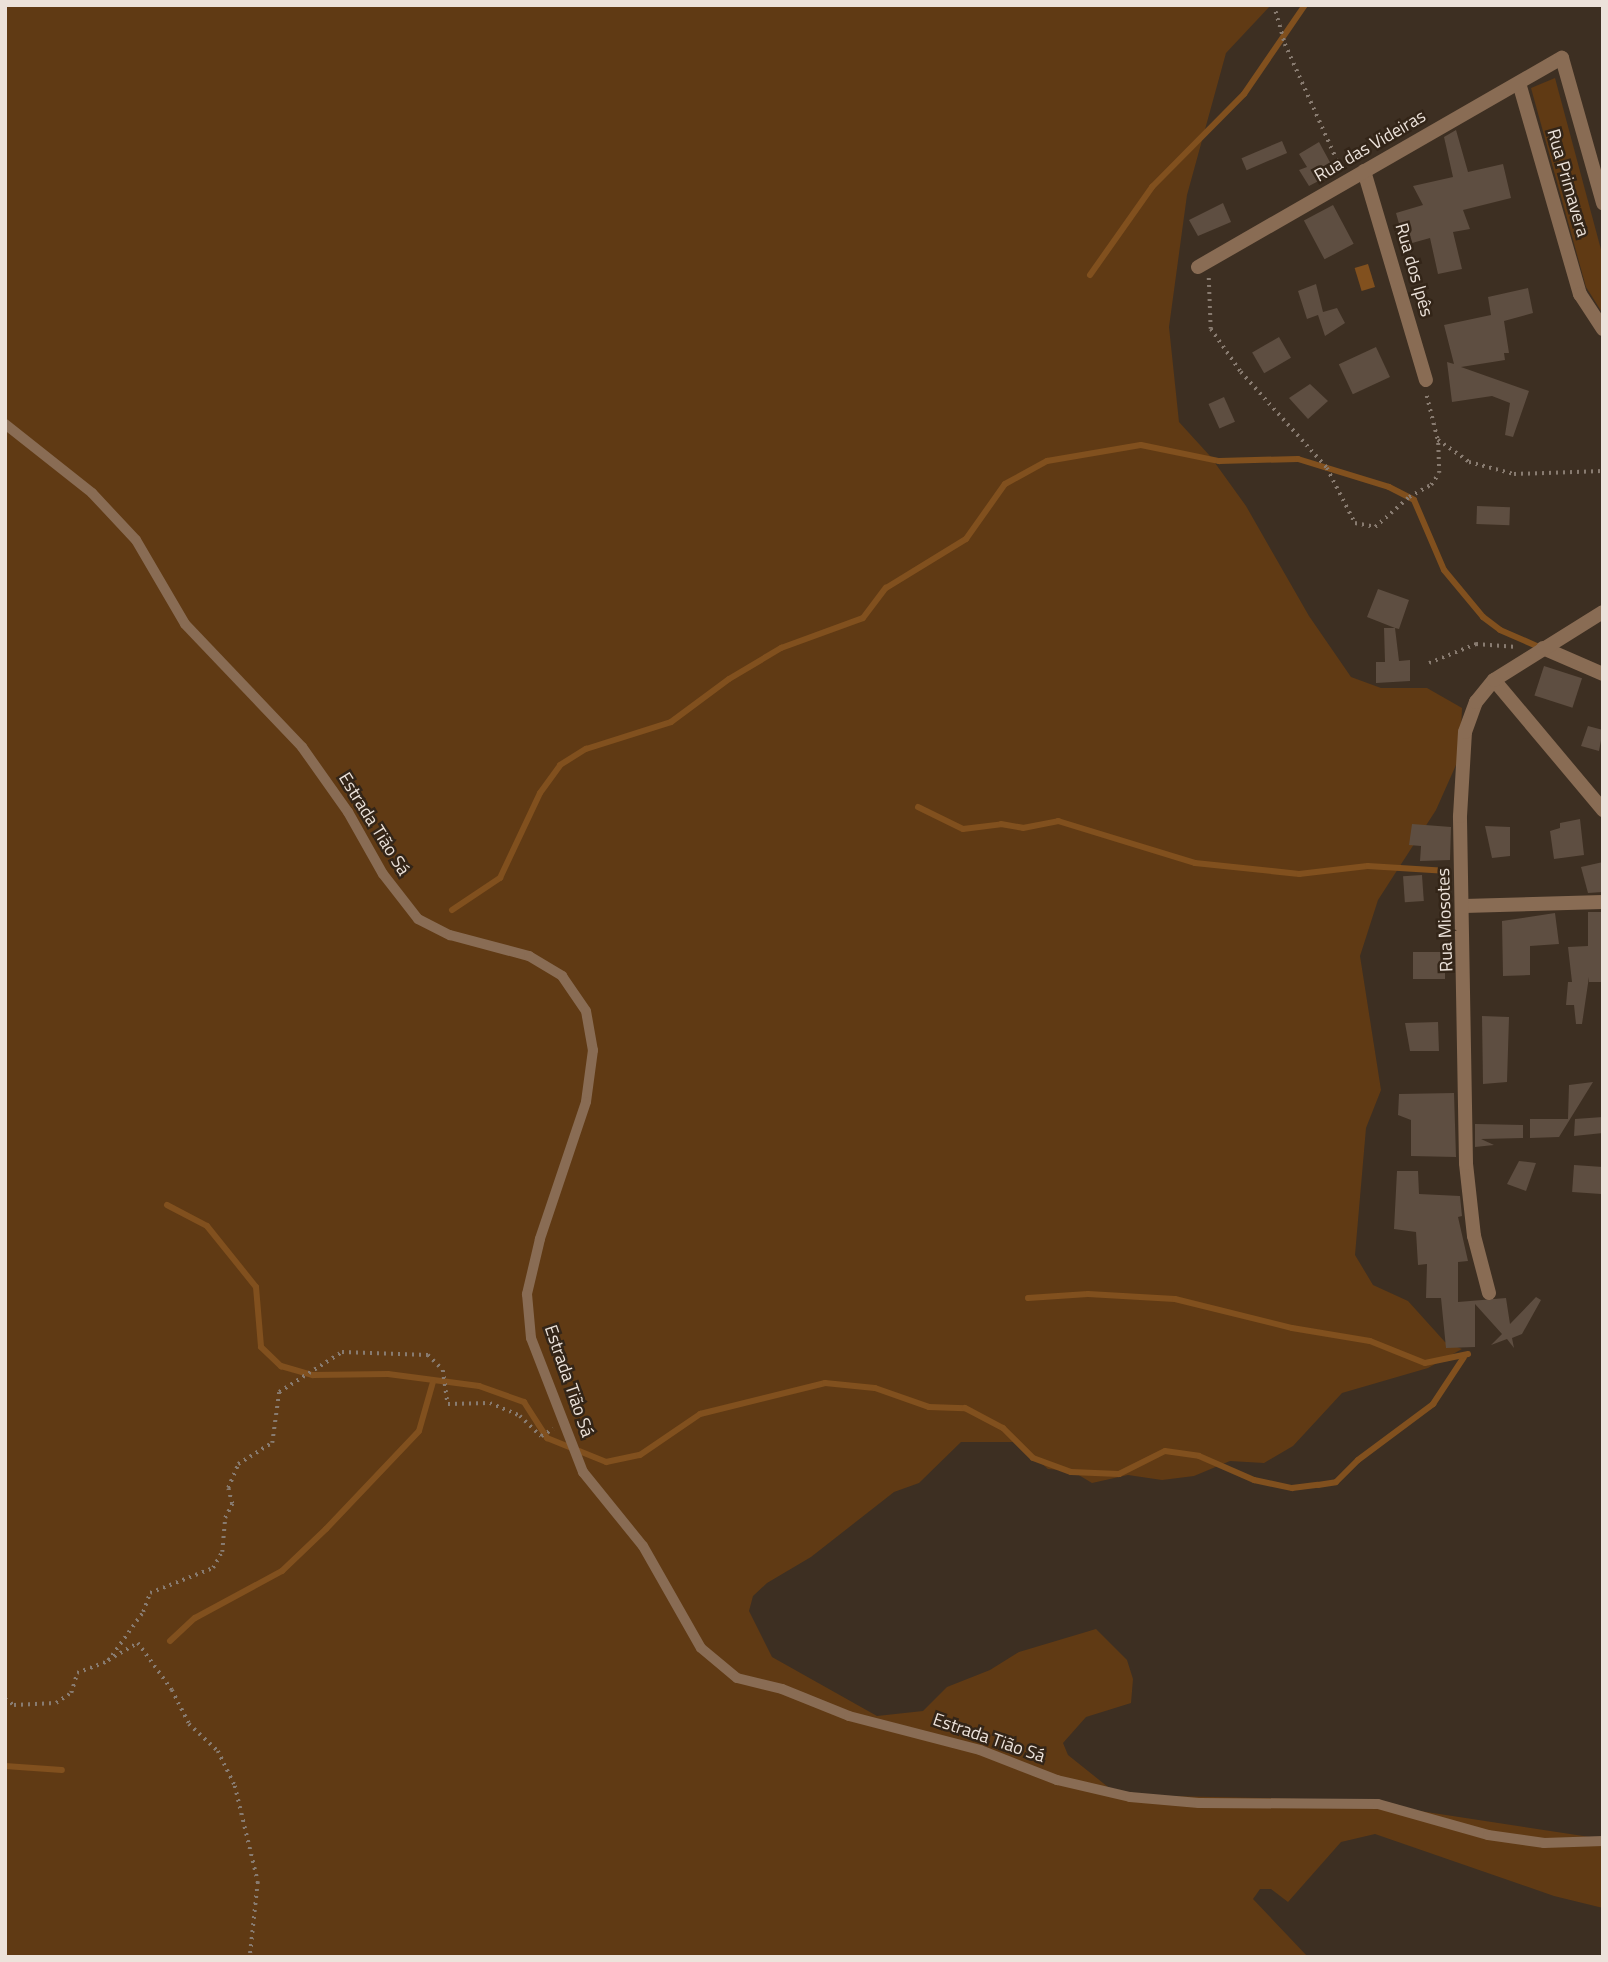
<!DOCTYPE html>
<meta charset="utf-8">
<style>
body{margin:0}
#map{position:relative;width:1608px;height:1962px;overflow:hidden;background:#3d2f22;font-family:"Titillium Web",sans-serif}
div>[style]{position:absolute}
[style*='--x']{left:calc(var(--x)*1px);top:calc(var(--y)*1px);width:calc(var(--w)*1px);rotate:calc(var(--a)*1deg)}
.green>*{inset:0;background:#603a14}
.water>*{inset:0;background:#81501e;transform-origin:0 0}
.stream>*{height:6px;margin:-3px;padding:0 3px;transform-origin:3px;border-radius:3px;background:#81501e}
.building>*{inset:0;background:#5e4e41;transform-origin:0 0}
.path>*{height:3.5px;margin-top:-1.75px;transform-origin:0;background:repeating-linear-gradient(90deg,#887b70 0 2px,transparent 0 7px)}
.lane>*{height:10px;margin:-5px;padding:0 5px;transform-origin:5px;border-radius:5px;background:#896c54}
.street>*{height:14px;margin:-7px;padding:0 7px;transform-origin:7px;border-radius:7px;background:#896c54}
span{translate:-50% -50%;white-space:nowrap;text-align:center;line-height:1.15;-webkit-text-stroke:5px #332518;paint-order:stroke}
.street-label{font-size:18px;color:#ece2da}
.frame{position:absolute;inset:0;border:7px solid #ece2da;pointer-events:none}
</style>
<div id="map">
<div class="green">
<div style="clip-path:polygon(5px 5px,1271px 5px,1226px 53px,1187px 195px,1169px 327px,1179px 422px,1210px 456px,1246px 506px,1309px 616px,1351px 677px,1381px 688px,1427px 688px,1462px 708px,1460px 756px,1436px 810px,1378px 900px,1360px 956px,1381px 1090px,1366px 1128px,1355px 1255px,1373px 1285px,1408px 1301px,1445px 1342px,1462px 1349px,1428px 1368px,1342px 1393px,1293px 1446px,1264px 1463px,1230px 1461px,1194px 1476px,1162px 1480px,1128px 1475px,1092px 1483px,1072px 1471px,1048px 1469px,1016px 1442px,961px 1442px,919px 1483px,894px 1492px,811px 1557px,767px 1583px,753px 1596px,749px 1611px,772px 1657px,877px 1716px,923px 1711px,947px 1687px,990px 1670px,1019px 1652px,1096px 1629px,1127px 1660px,1133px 1679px,1131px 1703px,1086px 1717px,1063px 1743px,1068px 1755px,1118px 1795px,1348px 1800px,1603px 1839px,1603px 1908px,1554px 1896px,1375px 1834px,1341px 1842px,1288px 1902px,1271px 1889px,1260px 1889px,1253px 1899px,1308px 1957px,5px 1957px)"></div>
<div style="clip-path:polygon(1555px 78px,1603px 257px,1603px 314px,1586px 287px,1531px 88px)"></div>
</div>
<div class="water">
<div style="left:1368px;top:264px;width:24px;height:14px;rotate:73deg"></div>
</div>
<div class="stream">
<div style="--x:1090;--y:275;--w:108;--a:-54.8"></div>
<div style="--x:1152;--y:187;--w:131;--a:-45.3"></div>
<div style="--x:1244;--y:94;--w:108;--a:-55.6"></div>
<div style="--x:918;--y:807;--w:50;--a:26.1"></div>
<div style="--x:963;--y:829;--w:38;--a:-7"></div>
<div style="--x:1001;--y:824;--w:22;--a:10"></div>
<div style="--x:1023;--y:828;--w:36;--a:-11"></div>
<div style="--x:1058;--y:821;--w:143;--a:17"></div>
<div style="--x:1195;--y:863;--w:105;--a:6"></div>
<div style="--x:1299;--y:874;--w:69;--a:-6.6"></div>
<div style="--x:1368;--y:866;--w:80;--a:3.6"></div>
<div style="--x:452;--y:910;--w:58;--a:-33.7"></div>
<div style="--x:500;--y:878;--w:94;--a:-64.8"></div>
<div style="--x:540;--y:793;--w:34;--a:-54"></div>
<div style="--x:560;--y:765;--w:31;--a:-32"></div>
<div style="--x:586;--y:749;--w:89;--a:-17.6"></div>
<div style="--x:671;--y:722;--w:72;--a:-36.6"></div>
<div style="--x:729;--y:679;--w:61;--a:-30.8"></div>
<div style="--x:781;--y:648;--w:87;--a:-20.1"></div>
<div style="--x:863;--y:618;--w:38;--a:-53"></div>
<div style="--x:886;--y:588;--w:94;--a:-31.5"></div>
<div style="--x:966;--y:539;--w:67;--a:-54.7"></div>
<div style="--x:1005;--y:484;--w:48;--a:-28.7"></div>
<div style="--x:1047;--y:461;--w:95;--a:-9.7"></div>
<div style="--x:1141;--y:445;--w:80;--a:11.6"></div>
<div style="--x:1219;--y:461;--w:79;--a:-1.5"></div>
<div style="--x:1298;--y:459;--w:95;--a:17.1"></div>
<div style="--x:1389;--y:487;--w:28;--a:27"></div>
<div style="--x:1414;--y:500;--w:76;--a:66.8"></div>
<div style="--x:1444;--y:570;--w:61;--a:50.3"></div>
<div style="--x:1483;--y:617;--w:21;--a:37"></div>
<div style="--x:1500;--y:630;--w:40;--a:23.4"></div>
<div style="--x:167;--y:1205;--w:45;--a:27.7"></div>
<div style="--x:207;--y:1226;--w:78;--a:51.2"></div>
<div style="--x:256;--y:1287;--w:60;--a:85.2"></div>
<div style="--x:261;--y:1347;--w:28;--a:44"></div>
<div style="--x:281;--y:1366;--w:33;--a:16"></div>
<div style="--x:313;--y:1375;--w:75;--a:-0.8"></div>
<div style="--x:388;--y:1374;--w:92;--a:7.5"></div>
<div style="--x:479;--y:1386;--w:48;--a:19.6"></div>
<div style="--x:524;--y:1402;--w:43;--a:57.4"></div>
<div style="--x:547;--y:1438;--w:64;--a:22.1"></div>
<div style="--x:606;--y:1462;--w:35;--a:-12"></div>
<div style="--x:640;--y:1455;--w:73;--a:-34.3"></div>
<div style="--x:700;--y:1414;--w:129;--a:-13.9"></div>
<div style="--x:825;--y:1383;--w:50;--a:5.7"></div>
<div style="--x:875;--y:1388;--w:57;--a:19.4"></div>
<div style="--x:929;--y:1407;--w:36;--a:2"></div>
<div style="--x:965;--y:1408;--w:43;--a:27.8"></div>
<div style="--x:1003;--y:1428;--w:42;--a:45"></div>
<div style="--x:1033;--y:1458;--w:40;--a:20.2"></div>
<div style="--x:1071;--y:1472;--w:48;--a:2.4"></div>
<div style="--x:1119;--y:1474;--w:51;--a:-26.6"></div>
<div style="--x:1165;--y:1451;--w:34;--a:8"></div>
<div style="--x:1199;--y:1456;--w:60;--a:23.6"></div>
<div style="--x:1254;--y:1480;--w:39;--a:12"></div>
<div style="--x:1292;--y:1488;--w:26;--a:-7"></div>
<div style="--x:1318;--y:1485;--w:18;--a:-9"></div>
<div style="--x:1336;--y:1482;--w:31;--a:-45"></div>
<div style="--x:1358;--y:1460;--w:94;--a:-36.7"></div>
<div style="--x:1433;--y:1404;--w:56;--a:-56.6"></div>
<div style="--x:1028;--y:1298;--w:60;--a:-3.8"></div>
<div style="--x:1088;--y:1294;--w:87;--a:3.3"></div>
<div style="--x:1175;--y:1299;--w:121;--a:13.9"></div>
<div style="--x:1292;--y:1328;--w:79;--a:9.5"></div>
<div style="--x:1370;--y:1341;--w:59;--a:21.8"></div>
<div style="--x:1425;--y:1363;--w:44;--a:-11.8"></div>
<div style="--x:170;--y:1641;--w:34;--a:-43"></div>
<div style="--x:195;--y:1618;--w:99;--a:-28.4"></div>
<div style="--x:282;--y:1571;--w:61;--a:-43.7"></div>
<div style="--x:326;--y:1529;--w:135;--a:-46.5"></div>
<div style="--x:419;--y:1431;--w:51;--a:-74.1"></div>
<div style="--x:5;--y:1766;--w:57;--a:4"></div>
</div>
<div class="building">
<div style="clip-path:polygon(1456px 130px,1468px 172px,1503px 164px,1511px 198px,1463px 210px,1470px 229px,1453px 232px,1462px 269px,1438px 274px,1430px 238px,1405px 245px,1396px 213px,1423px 205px,1413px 186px,1453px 177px,1444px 137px)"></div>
<div style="left:1282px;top:141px;width:13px;height:44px;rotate:67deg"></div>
<div style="clip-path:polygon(1319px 142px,1332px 166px,1327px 169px,1330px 175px,1309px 186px,1299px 170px,1307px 167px,1299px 154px)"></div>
<div style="clip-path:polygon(1223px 203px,1231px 222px,1198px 236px,1189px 220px)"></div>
<div style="left:1333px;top:205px;width:44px;height:33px;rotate:62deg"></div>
<div style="clip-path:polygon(1316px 284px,1323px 312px,1337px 308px,1345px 323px,1325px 336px,1318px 315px,1307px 319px,1298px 291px)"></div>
<div style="clip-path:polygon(1528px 288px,1533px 313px,1504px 321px,1509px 353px,1504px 353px,1505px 360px,1461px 367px,1529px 391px,1513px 437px,1505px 435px,1510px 403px,1492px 396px,1452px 402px,1447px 362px,1454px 364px,1444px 325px,1491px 315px,1488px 297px)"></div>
<div style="left:1279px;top:337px;width:24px;height:31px;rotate:60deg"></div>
<div style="left:1376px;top:347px;width:33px;height:41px;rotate:65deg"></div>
<div style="clip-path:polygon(1310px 384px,1328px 401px,1308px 419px,1289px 398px)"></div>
<div style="left:1224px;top:397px;width:27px;height:17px;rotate:66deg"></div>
<div style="left:1477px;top:506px;width:33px;height:18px;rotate:2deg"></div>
<div style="clip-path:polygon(1378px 589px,1409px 600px,1399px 629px,1395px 628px,1399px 661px,1410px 660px,1410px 681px,1376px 683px,1376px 662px,1385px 662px,1384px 628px,1395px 628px,1367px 617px)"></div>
<div style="left:1544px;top:666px;width:40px;height:31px;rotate:18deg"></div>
<div style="clip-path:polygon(1588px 726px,1603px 730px,1599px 751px,1581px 746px)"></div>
<div style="clip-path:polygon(1580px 819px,1584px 855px,1554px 859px,1550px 831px,1560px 828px,1560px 823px)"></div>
<div style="clip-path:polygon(1412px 824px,1451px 827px,1450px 860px,1420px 861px,1421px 846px,1409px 845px)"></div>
<div style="clip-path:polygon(1485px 826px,1510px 827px,1510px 856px,1492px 858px)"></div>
<div style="clip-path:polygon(1603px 862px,1603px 892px,1588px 893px,1581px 867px)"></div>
<div style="left:1422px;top:875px;width:26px;height:19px;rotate:86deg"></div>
<div style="clip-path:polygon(1588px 912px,1603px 912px,1603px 982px,1589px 982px,1589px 977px,1582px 1024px,1576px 1024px,1574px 1005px,1566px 1005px,1568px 982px,1572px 982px,1568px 947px,1588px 946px)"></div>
<div style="clip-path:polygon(1555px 913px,1559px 944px,1530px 946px,1530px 975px,1503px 976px,1502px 921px)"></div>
<div style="left:1413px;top:952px;width:32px;height:27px"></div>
<div style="clip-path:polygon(1482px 1016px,1509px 1017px,1507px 1082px,1483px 1084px)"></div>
<div style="clip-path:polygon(1438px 1022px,1439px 1051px,1410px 1051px,1405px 1023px)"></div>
<div style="clip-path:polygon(1593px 1082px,1559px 1137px,1530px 1138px,1530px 1119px,1568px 1119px,1569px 1085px)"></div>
<div style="clip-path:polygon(1454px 1093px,1456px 1157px,1411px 1156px,1411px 1120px,1398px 1115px,1399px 1094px)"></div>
<div style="clip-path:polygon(1603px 1117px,1603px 1133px,1574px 1136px,1575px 1119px)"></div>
<div style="clip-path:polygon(1475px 1124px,1523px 1125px,1523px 1138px,1481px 1139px,1494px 1145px,1475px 1147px)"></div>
<div style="clip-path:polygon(1519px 1161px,1536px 1163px,1526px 1191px,1507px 1184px)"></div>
<div style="left:1574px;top:1165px;width:29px;height:27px;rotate:4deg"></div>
<div style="clip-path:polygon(1397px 1171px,1418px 1171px,1419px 1194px,1460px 1196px,1462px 1216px,1458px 1217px,1468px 1261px,1458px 1262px,1458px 1302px,1506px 1298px,1510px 1324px,1536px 1297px,1541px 1300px,1522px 1334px,1512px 1338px,1514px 1348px,1507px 1339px,1491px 1345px,1502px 1334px,1475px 1304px,1475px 1347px,1446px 1348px,1441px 1298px,1426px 1298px,1427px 1264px,1418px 1265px,1416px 1232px,1394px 1229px)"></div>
</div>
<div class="path">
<div style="--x:1274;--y:5;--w:41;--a:74.2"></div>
<div style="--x:1285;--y:44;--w:135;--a:65.9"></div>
<div style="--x:1209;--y:278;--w:51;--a:87.8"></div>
<div style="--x:1211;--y:329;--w:52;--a:55.1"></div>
<div style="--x:1241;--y:372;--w:129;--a:48.1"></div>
<div style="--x:1327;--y:468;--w:62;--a:63"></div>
<div style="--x:1355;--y:523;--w:20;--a:11"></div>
<div style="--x:1375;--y:527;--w:45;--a:-41.4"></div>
<div style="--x:1409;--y:497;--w:25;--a:-29"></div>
<div style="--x:1431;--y:485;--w:14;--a:-56"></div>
<div style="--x:1439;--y:473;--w:33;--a:-92"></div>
<div style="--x:1427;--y:396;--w:45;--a:76"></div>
<div style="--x:1438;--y:440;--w:38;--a:35"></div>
<div style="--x:1469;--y:462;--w:47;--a:14.9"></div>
<div style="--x:1514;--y:474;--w:89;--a:-1.9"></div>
<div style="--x:1429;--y:663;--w:51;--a:-22"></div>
<div style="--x:1476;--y:644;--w:41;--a:4.2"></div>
<div style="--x:108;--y:1660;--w:34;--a:-30"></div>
<div style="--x:138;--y:1643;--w:58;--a:54.1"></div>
<div style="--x:172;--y:1690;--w:38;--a:63"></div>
<div style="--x:189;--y:1724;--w:40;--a:43"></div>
<div style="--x:218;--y:1751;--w:39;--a:64"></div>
<div style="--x:235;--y:1786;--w:99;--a:76.5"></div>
<div style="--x:258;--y:1882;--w:75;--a:96.1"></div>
<div style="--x:5;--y:1699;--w:11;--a:34"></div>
<div style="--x:14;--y:1705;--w:42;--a:-2.7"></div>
<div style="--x:56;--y:1703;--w:18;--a:-34"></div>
<div style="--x:71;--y:1693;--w:21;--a:-73"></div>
<div style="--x:77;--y:1673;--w:33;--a:-21"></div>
<div style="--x:108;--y:1661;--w:60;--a:-54.5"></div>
<div style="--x:143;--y:1612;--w:20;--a:-70"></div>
<div style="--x:150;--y:1593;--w:68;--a:-21.6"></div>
<div style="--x:213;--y:1568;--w:18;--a:-61"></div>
<div style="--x:222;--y:1552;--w:34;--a:-85"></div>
<div style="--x:225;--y:1518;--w:16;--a:-63"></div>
<div style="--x:232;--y:1504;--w:16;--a:-104"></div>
<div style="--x:228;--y:1488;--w:26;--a:-67"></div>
<div style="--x:238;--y:1464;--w:40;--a:-32"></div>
<div style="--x:272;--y:1443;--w:51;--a:-82.2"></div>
<div style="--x:279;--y:1392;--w:75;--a:-32.4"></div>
<div style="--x:342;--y:1352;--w:86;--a:2"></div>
<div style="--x:428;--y:1355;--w:21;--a:45"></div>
<div style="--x:443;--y:1370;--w:34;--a:82"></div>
<div style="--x:448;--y:1404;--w:42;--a:-1.4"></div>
<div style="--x:490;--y:1403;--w:33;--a:23"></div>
<div style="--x:520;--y:1416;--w:29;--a:44"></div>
<div style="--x:541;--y:1436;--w:14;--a:-30"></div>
</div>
<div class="lane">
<div style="--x:5;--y:424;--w:111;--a:38.4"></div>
<div style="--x:92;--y:493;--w:64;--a:46.9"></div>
<div style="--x:136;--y:540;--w:97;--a:59.7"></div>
<div style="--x:185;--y:624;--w:170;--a:46.4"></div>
<div style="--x:302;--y:747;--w:80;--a:54.7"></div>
<div style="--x:348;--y:812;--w:71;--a:60.6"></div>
<div style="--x:383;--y:874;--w:57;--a:52.1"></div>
<div style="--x:418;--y:919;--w:36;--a:27"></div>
<div style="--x:450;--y:935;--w:82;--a:14.9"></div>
<div style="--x:529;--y:956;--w:39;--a:31"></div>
<div style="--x:562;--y:976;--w:42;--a:55.6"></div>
<div style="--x:586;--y:1011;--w:40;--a:80"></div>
<div style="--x:593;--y:1050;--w:52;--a:97.7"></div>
<div style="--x:586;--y:1102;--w:145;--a:108.6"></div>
<div style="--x:540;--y:1239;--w:57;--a:103.3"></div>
<div style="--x:527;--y:1294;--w:44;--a:84.8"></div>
<div style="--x:531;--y:1338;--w:144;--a:68.8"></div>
<div style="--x:583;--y:1472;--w:95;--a:51"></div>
<div style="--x:643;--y:1546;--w:117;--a:60.4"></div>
<div style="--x:701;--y:1648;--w:47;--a:39.8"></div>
<div style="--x:737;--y:1678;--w:46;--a:13.7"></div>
<div style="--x:782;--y:1689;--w:72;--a:21.9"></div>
<div style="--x:849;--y:1716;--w:135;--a:14.5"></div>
<div style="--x:980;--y:1750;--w:83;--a:21.3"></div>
<div style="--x:1057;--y:1780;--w:75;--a:13.1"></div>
<div style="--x:1130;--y:1797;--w:69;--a:5"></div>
<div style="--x:1199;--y:1803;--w:179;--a:0.3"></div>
<div style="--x:1378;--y:1804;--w:114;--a:15.7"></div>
<div style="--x:1488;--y:1835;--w:57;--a:8.1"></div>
<div style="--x:1544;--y:1843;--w:59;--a:-1.9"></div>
</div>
<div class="street">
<div style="--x:1519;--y:83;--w:220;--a:73.9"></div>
<div style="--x:1580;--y:294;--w:42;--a:56.7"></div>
<div style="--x:1364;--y:171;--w:218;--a:73.5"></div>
<div style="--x:1198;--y:267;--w:420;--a:-29.9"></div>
<div style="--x:1562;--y:58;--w:151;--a:74.2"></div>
<div style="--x:1543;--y:648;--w:65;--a:23.4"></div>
<div style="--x:1494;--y:680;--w:170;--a:50"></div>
<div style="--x:1464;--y:906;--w:139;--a:-1.6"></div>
<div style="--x:1489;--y:1293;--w:59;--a:-104.7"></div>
<div style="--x:1474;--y:1236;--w:73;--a:-96.3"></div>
<div style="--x:1466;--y:1163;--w:347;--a:-91"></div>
<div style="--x:1460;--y:816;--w:84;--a:-86.6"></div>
<div style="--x:1465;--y:732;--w:32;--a:-70"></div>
<div style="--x:1476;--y:702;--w:28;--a:-51"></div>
<div style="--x:1494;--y:680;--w:128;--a:-32"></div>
</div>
<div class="street-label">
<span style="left:1370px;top:146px;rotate:-30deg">Rua das Videiras</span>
<span style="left:1568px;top:183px;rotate:74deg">Rua Primavera</span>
<span style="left:1414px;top:270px;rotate:74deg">Rua dos Ipês</span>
<span style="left:374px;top:824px;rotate:58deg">Estrada Tião Sá</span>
<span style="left:1445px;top:920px;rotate:-92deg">Rua Miosotes</span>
<span style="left:569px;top:1381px;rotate:71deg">Estrada Tião Sá</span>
<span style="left:989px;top:1738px;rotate:19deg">Estrada Tião Sá</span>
</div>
<div class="frame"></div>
</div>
